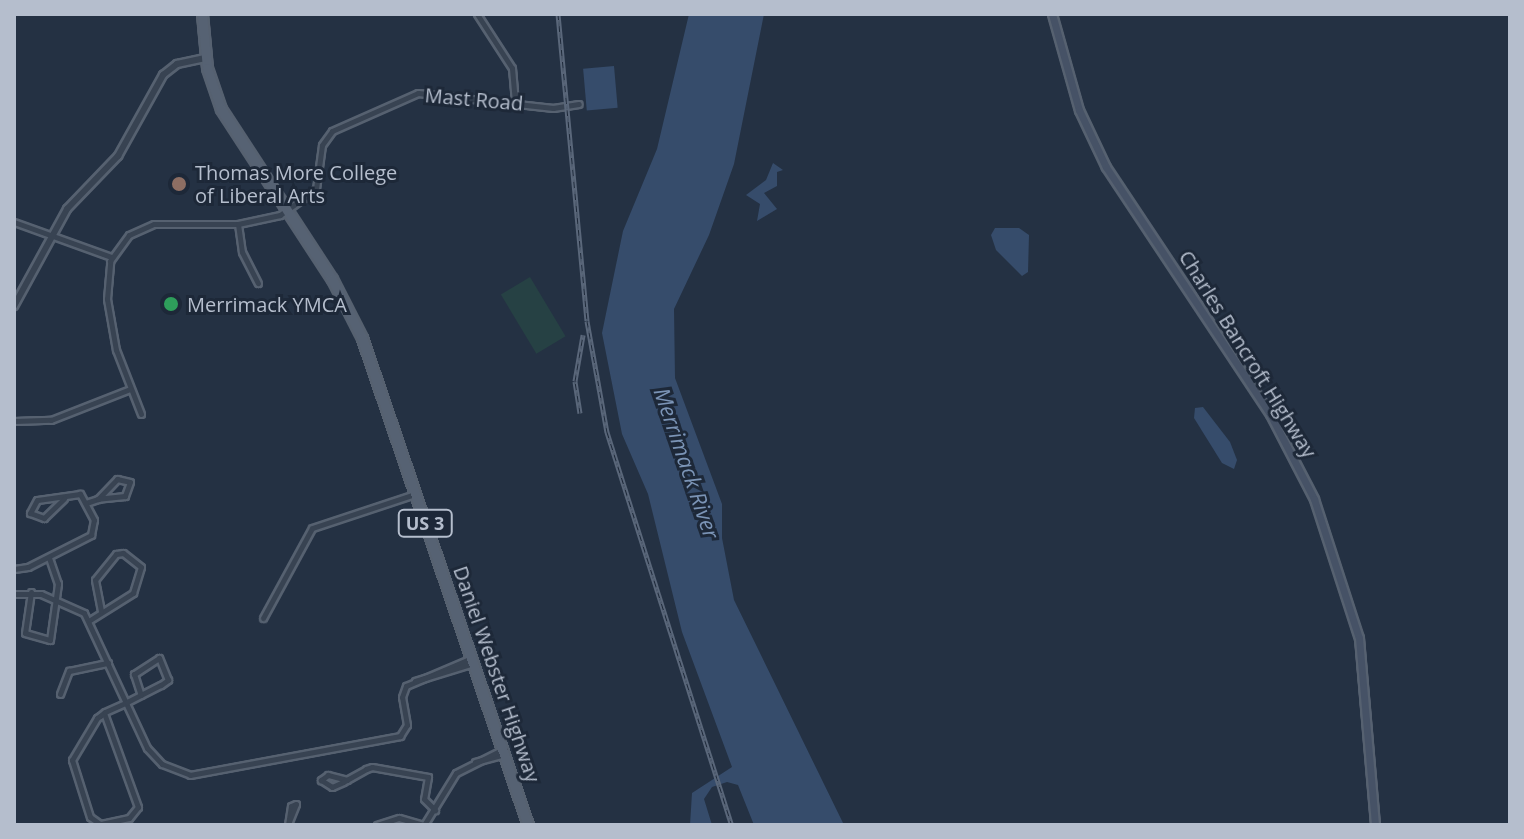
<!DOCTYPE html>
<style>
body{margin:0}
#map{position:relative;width:1524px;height:839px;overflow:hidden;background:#243143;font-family:"Open Sans",sans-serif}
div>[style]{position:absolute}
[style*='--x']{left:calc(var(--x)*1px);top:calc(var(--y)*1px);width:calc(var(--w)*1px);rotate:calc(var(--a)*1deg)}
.green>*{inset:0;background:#264144;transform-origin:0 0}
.water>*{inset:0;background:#364c6b;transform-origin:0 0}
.roads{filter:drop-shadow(2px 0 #566170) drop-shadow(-2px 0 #566170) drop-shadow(0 2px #566170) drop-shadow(0 -2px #566170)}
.minor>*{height:5px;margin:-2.5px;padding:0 2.5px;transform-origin:2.5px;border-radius:2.5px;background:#384352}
.tertiary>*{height:6px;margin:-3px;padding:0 3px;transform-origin:3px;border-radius:3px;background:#384352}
.secondary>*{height:7px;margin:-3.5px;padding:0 3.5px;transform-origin:3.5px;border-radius:3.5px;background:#465266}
.primary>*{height:9px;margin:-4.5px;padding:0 4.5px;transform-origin:4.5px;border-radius:4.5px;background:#566273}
.rail>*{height:5px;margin-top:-2.5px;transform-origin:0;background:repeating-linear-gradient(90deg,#1d2838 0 6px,#5a677a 0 12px);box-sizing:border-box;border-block:2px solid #5a677a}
.dots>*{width:22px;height:22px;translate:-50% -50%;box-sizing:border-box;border:4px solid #1d2838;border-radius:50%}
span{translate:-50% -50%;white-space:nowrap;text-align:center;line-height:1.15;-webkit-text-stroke:6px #1d2838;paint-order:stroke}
.shield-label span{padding:2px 6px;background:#1d2838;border:2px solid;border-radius:6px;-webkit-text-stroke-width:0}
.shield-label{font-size:18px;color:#b5becd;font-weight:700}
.street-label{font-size:20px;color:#b5becd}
.poi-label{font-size:20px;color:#b5becd}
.left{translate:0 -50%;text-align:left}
.water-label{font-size:22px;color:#7b94b6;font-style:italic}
.frame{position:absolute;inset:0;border:16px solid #b5becd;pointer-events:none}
</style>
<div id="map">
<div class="green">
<div style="left:530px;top:277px;width:69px;height:34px;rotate:59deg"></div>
</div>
<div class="water">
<div style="clip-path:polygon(689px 14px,764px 14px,734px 164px,709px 235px,674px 309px,675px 378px,722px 504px,722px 538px,734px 600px,844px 825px,754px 825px,738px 785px,727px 782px,712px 787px,704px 799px,712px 825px,690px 825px,692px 793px,732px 767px,682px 632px,648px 494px,622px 434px,602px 333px,623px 231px,657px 149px)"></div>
<div style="left:614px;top:66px;width:42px;height:31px;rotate:85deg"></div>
<div style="clip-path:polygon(773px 163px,783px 170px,777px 172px,777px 186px,764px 193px,777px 209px,757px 221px,760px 204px,746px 195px,766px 180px)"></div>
<div style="clip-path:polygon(995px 228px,1019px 228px,1029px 235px,1028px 272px,1022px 276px,996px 250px,991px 235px)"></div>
<div style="clip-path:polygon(1203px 407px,1230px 442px,1237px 460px,1234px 469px,1222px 463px,1194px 418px,1195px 408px)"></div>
</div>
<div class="roads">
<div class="minor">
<div style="--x:477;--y:14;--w:64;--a:57.1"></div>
<div style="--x:512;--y:68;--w:34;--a:85"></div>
<div style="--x:14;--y:222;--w:103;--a:19.8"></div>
<div style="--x:238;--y:224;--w:28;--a:82"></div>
<div style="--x:242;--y:252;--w:35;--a:63"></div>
<div style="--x:141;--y:414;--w:69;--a:-111.3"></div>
<div style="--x:116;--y:350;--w:52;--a:-100"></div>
<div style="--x:107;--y:299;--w:38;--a:-85"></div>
<div style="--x:110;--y:261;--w:32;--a:-54"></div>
<div style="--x:129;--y:235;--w:27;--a:-24"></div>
<div style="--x:154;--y:224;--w:84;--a:0"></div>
<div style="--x:238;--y:224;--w:43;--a:-12.1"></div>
<div style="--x:280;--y:215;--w:44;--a:-35.8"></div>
<div style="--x:316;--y:189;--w:44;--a:-82.2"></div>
<div style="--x:322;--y:145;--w:17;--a:-54"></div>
<div style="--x:332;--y:131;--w:94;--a:-23.8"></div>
<div style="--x:418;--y:93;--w:136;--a:6.3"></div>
<div style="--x:553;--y:108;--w:26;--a:-9"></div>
<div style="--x:14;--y:421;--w:37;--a:-2"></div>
<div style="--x:51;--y:420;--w:85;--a:-21.4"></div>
<div style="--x:86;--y:503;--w:13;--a:-18"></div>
<div style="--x:98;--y:499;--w:28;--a:-46"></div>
<div style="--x:117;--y:479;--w:13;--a:13"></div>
<div style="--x:130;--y:482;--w:15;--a:110"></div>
<div style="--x:125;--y:496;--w:27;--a:174"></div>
<div style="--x:14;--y:569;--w:14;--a:-8"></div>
<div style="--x:28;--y:567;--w:71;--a:-26.9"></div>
<div style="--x:91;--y:535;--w:15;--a:-79"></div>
<div style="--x:94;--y:520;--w:30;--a:-118"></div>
<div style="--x:80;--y:494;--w:43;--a:172.1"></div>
<div style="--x:37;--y:500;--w:15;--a:118"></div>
<div style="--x:30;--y:513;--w:15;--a:20"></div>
<div style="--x:44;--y:518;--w:28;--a:-44"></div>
<div style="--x:31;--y:592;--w:41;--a:98.3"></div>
<div style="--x:25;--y:633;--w:26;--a:16"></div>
<div style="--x:50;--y:640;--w:57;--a:-81.9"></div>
<div style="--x:58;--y:584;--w:28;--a:-109"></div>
<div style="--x:14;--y:594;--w:27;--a:0"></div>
<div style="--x:41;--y:594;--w:47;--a:23.8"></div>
<div style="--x:84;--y:613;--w:149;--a:65"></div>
<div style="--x:147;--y:748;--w:22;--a:47"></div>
<div style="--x:162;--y:764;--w:30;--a:21"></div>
<div style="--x:190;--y:775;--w:214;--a:-10.5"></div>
<div style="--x:400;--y:736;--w:13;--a:-58"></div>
<div style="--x:407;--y:725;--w:28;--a:-100"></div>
<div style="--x:402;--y:697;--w:12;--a:-70"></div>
<div style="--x:406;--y:686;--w:69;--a:-22.9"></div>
<div style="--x:263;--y:618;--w:102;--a:-61.4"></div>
<div style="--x:312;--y:528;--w:108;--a:-18.3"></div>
<div style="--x:90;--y:620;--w:51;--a:-32.1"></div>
<div style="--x:133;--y:593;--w:27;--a:-73"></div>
<div style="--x:141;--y:567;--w:23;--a:-142"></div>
<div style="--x:123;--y:553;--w:7;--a:172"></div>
<div style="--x:116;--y:554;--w:33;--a:129"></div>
<div style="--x:95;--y:580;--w:31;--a:79"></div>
<div style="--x:415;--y:681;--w:62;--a:-17"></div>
<div style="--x:60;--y:694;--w:25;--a:-69"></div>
<div style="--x:69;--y:671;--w:40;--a:-12"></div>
<div style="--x:104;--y:713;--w:100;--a:70.1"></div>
<div style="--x:138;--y:807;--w:14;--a:129"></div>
<div style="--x:129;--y:818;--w:30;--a:168"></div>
<div style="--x:100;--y:824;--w:12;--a:-145"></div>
<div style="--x:90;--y:817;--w:60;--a:-107.5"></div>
<div style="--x:72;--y:760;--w:49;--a:-59.2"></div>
<div style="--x:97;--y:718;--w:4;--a:-34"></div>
<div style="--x:100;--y:716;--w:6;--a:-39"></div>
<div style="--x:105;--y:712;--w:24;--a:-24"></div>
<div style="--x:127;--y:702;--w:38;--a:-27"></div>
<div style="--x:161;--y:685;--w:9;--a:-36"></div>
<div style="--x:168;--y:680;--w:24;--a:-112"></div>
<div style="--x:159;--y:658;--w:30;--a:147"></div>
<div style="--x:134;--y:674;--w:22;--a:72"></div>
<div style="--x:475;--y:762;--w:30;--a:-15"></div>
<div style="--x:347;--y:780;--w:20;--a:-165"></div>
<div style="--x:328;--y:775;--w:9;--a:144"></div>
<div style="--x:321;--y:780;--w:13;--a:32"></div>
<div style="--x:332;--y:787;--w:12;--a:-24"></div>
<div style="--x:343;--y:782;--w:26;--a:-29"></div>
<div style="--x:366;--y:769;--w:6;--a:-18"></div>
<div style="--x:372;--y:767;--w:57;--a:10.1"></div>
<div style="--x:428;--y:777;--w:22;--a:100"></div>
<div style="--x:424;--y:799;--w:16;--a:45"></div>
<div style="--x:288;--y:825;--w:19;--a:-81"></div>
<div style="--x:291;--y:806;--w:5;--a:-22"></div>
<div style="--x:296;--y:804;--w:18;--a:112"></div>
<div style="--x:377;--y:825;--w:23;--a:-18"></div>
<div style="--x:399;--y:818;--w:26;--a:16"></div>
<div style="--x:424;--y:825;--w:61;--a:-58.4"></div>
<div style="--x:456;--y:773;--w:54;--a:-26.6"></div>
</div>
<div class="tertiary">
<div style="--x:14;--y:306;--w:111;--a:-61.3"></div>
<div style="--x:67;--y:209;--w:74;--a:-46.1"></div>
<div style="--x:118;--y:156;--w:93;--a:-60.9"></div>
<div style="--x:163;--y:75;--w:18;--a:-38"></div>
<div style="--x:177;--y:64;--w:30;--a:-12"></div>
</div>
<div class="secondary">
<div style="--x:1052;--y:14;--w:100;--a:74.3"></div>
<div style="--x:1079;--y:110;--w:63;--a:64.7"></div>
<div style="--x:1106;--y:167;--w:296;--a:56.4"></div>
<div style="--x:1270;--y:414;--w:96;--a:62.6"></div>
<div style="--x:1314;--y:499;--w:146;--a:72.1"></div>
<div style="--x:1359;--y:638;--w:188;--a:85.1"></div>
</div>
<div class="primary">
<div style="--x:202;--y:14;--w:54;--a:84.7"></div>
<div style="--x:207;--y:68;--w:43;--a:71.1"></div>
<div style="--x:221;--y:109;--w:203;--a:56.9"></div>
<div style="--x:332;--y:279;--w:66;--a:63"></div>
<div style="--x:362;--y:338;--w:515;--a:71.18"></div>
</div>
</div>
<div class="rail">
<div style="--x:558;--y:14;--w:308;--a:84.6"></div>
<div style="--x:587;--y:321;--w:113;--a:79.8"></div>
<div style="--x:607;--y:432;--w:412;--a:72.4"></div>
<div style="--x:580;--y:413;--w:32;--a:-99"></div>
<div style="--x:575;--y:381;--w:47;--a:-80.1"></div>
</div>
<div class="dots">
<div style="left:179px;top:184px;background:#8d6e63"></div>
<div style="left:171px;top:304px;background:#2e9e5b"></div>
</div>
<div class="shield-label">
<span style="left:425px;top:523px">US 3</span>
</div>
<div class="street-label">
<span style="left:474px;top:99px;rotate:5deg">Mast Road</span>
<span style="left:1248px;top:354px;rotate:58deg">Charles Bancroft Highway</span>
<span style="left:497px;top:674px;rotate:71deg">Daniel Webster Highway</span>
</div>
<div class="poi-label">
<span class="left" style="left:195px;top:184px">Thomas More College<br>of Liberal Arts</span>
<span class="left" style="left:187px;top:304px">Merrimack YMCA</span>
</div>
<div class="water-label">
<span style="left:687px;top:463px;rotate:71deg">Merrimack River</span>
</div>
<div class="frame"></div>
</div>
